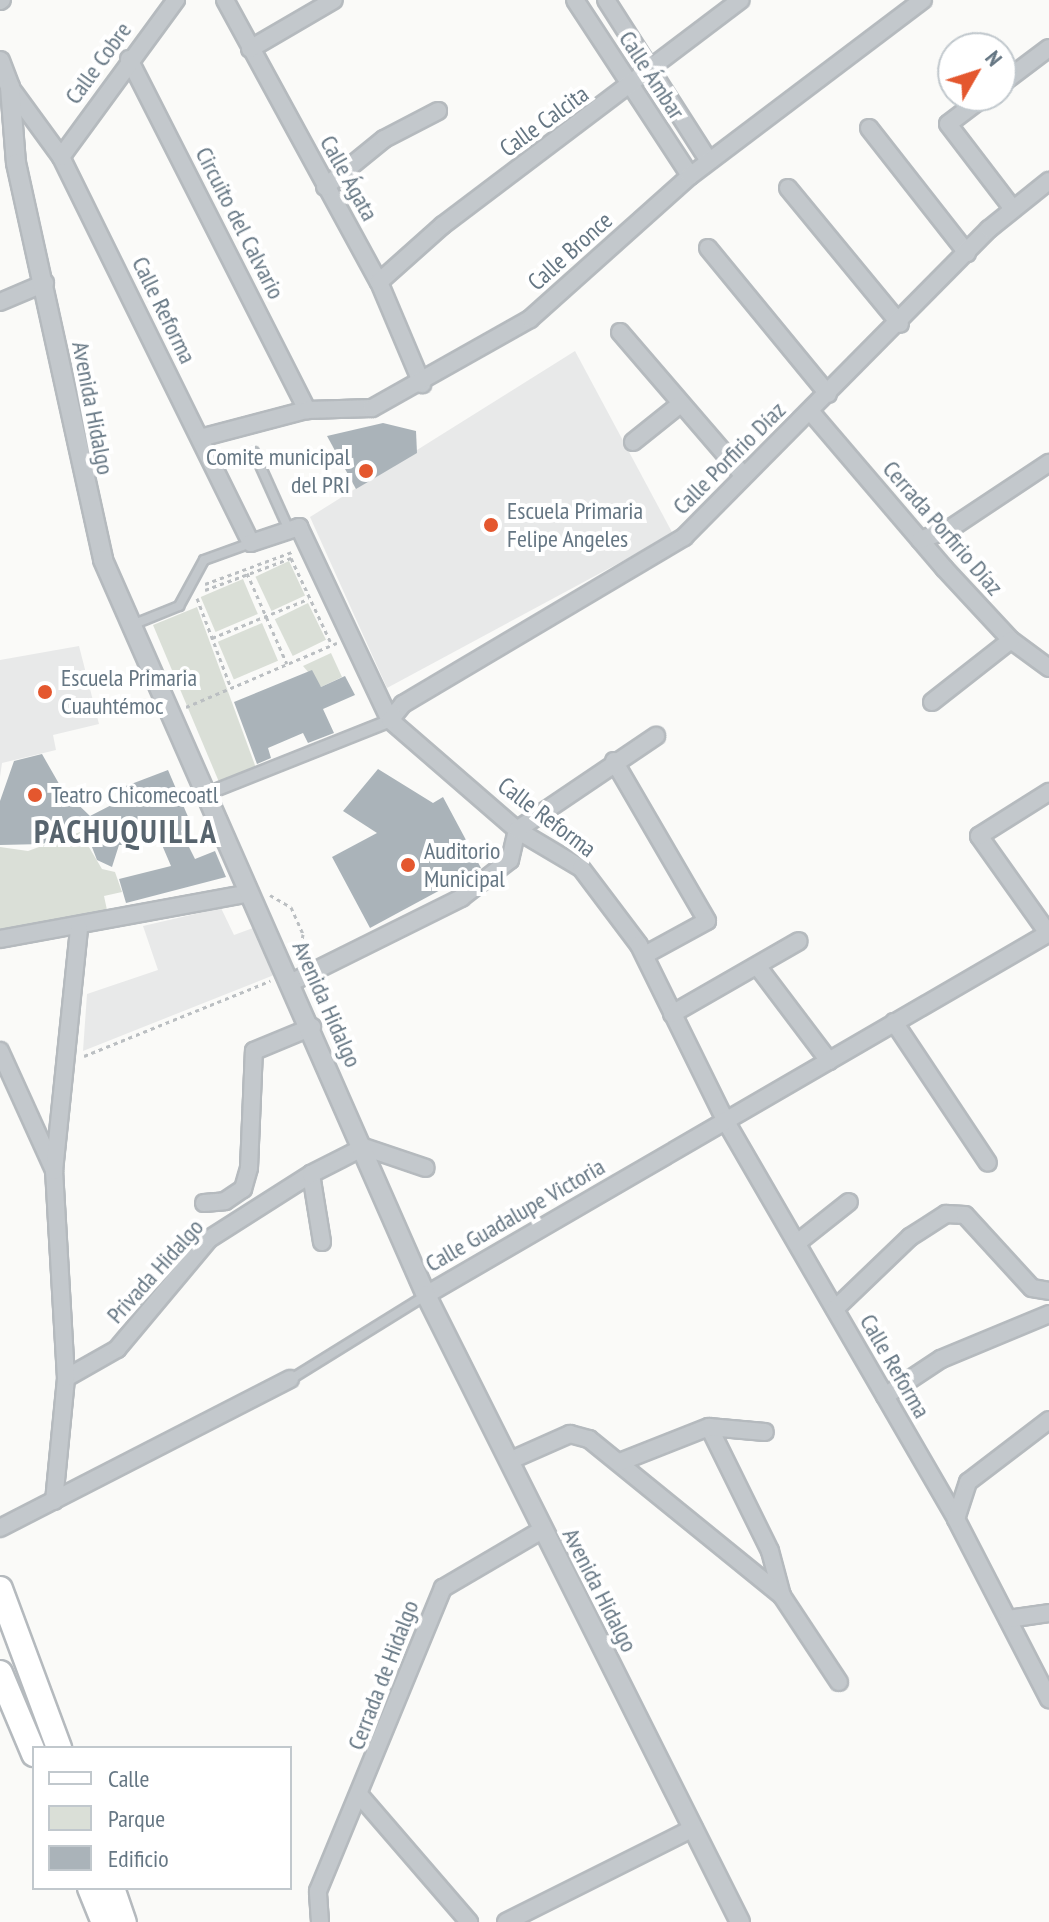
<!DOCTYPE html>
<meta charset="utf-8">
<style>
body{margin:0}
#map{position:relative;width:1049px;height:1922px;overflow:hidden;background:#fafaf8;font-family:"PT Sans Narrow",sans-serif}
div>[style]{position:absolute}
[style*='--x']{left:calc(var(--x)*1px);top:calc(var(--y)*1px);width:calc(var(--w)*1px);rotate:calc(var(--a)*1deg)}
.built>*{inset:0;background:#e8e9e9}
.green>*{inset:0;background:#dadfd7;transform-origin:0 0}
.building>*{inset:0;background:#aab3b9}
.path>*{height:3px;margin-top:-1.5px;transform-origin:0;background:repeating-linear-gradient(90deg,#bbbfc2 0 4px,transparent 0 8px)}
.roads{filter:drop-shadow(2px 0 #b5babe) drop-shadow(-2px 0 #b5babe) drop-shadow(0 2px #b5babe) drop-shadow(0 -2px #b5babe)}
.service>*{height:8px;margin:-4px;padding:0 4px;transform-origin:4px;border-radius:4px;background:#c3c8cc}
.pedestrian>*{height:11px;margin:-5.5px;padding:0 5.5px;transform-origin:5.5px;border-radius:5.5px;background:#c3c8cc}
.minor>*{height:16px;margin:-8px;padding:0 8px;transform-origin:8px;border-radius:8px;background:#c3c8cc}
.tertiary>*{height:18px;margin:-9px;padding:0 9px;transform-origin:9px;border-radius:9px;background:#c3c8cc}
.primary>*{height:24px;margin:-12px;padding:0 12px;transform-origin:12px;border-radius:12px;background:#fff}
.dots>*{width:22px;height:22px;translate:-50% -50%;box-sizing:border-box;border:4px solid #fff;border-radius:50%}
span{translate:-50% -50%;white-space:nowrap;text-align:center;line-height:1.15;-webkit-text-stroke:8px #fff;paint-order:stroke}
.street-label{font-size:24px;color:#657683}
.poi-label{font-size:24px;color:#657683}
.right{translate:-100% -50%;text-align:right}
.left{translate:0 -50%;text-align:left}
.district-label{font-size:32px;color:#57646e;font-weight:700;letter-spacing:2px}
.legend{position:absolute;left:32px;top:1746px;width:260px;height:144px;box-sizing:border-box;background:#fff;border:2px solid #c1c8cd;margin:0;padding:10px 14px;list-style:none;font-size:24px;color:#657683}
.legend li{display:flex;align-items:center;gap:16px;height:40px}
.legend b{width:40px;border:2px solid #c1c8cd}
.north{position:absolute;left:937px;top:32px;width:80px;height:80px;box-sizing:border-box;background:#fff;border:2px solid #c1c8cd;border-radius:50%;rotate:51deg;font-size:22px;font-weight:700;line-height:32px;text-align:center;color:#657683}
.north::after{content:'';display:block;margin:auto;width:28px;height:36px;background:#e4572e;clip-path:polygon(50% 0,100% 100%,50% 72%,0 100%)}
</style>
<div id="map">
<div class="built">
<div style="clip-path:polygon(575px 351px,673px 534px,387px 688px,310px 517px)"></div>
<div style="clip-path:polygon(79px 646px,99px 724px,53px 735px,56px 750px,2px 763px,0 777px,0 660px)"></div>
<div style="clip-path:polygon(221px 908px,234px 935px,253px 928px,274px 975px,83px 1051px,87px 994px,158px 970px,143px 926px)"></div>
</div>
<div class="green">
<div style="left:289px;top:561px;width:38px;height:37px;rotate:65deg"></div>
<div style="left:243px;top:579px;width:38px;height:46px;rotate:67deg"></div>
<div style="left:308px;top:603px;width:41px;height:37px;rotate:64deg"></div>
<div style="clip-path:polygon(197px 607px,256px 768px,219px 782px,153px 625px)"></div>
<div style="left:262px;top:623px;width:41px;height:48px;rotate:67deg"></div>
<div style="clip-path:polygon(331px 653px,342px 677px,321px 687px,303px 666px)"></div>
<div style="clip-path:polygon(80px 832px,102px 869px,115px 872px,122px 892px,104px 896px,107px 910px,0 929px,0 847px,28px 851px)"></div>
</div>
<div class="building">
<div style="clip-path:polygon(383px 423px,416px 431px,417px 453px,356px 489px,327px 436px)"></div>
<div style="clip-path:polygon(312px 670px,321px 687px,345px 676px,355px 695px,323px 709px,334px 733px,308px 743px,303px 733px,268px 748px,271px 758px,257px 764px,234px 702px)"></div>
<div style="clip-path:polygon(42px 754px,62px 789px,90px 816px,129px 796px,126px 786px,168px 770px,192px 826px,181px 831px,195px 859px,215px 851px,226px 877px,126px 903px,119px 879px,171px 866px,153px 824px,129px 845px,119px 845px,112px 867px,97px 860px,83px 824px,43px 844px,0 845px,0 801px,14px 761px)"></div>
<div style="clip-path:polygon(378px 769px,433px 803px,443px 797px,481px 868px,370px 928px,332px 857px,377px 833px,343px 811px)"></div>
</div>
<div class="path">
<div style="--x:247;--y:573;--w:99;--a:66.3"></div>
<div style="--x:205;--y:584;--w:93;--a:-20.2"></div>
<div style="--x:205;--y:590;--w:92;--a:-20.4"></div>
<div style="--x:291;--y:558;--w:96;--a:64.8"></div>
<div style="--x:197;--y:598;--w:96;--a:69.3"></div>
<div style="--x:212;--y:638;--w:104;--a:-22.1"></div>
<div style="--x:186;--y:707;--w:164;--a:-23"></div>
<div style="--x:270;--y:895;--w:24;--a:30"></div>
<div style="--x:291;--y:907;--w:30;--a:66"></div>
<div style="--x:303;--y:934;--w:26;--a:99"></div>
<div style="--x:84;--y:1056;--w:201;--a:-22"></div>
</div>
<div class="roads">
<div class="service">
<div style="--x:254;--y:452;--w:85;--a:65.8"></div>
<div style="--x:132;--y:625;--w:51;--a:-22"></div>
<div style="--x:179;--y:606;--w:52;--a:-61.5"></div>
<div style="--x:204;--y:560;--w:50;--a:-19.9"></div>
<div style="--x:291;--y:1379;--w:158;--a:-31.8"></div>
</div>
<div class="pedestrian">
<div style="--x:204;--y:794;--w:200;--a:-21.7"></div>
</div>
<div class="minor">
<div style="--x:225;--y:0;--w:321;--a:61.4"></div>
<div style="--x:379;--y:282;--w:111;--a:67.1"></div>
<div style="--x:575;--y:0;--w:210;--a:56.8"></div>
<div style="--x:606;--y:0;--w:191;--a:57.4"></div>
<div style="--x:0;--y:1;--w:2;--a:-27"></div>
<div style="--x:250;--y:49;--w:97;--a:-30.3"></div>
<div style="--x:129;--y:59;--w:394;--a:63.1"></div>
<div style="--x:1001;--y:84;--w:60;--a:-36.9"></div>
<div style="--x:10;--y:87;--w:87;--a:53.9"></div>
<div style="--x:61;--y:157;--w:430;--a:63.8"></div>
<div style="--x:251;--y:543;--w:51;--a:-18.4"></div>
<div style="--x:299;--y:527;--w:213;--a:64.8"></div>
<div style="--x:390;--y:720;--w:168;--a:40.9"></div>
<div style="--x:517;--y:830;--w:74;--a:30.7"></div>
<div style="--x:581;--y:868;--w:96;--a:53"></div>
<div style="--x:639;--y:945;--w:195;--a:63.8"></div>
<div style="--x:725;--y:1120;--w:461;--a:59.9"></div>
<div style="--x:956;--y:1519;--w:203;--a:62.7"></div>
<div style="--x:985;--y:96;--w:46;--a:142.9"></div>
<div style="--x:948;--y:124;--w:107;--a:52.6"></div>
<div style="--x:869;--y:128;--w:159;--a:51.9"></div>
<div style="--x:61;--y:157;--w:195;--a:-53.8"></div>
<div style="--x:325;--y:187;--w:76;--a:-39.1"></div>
<div style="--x:384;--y:139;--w:61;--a:-27.4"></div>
<div style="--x:788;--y:188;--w:176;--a:50.5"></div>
<div style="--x:708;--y:248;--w:189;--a:50.6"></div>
<div style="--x:379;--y:282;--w:86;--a:-41.7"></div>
<div style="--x:443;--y:225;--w:373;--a:-37.1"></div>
<div style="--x:0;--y:302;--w:49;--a:-22.9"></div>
<div style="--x:620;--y:332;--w:187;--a:49.3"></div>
<div style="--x:810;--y:411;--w:206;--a:49.5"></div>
<div style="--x:944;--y:568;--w:98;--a:47.1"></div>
<div style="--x:1011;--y:640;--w:47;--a:36.4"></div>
<div style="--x:200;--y:438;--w:111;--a:-14.7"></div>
<div style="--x:307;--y:410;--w:65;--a:-1.8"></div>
<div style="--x:372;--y:408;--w:181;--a:-29.4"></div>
<div style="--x:530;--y:319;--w:215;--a:-41.8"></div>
<div style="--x:690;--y:176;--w:292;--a:-37.1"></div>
<div style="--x:633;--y:442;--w:58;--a:-38.7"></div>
<div style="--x:920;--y:540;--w:33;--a:-21"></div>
<div style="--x:951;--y:528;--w:118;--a:-33.6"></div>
<div style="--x:932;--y:702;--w:100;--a:-38.1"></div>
<div style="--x:390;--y:720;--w:21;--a:-51"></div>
<div style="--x:403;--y:704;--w:327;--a:-30.7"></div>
<div style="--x:684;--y:537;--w:433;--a:-45.3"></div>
<div style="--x:989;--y:229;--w:77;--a:-38.7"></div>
<div style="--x:614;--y:761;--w:185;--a:59.8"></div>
<div style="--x:707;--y:921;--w:71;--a:151.3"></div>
<div style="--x:1048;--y:933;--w:119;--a:-125.4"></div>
<div style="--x:979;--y:836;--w:83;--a:-32.2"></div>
<div style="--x:0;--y:939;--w:254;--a:-10.4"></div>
<div style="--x:758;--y:967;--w:118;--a:52.9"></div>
<div style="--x:292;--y:982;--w:189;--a:-26.4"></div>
<div style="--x:461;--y:898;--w:62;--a:-37.8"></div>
<div style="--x:510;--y:860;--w:31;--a:-77"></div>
<div style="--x:517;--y:830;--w:168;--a:-34.1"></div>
<div style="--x:672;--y:1014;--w:146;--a:-29.9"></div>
<div style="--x:894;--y:1022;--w:169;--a:56.3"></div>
<div style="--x:0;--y:1051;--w:131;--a:65.6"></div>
<div style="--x:311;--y:1174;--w:69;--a:80.8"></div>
<div style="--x:204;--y:1203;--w:21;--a:-5"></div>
<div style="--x:225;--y:1201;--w:22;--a:-34"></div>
<div style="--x:243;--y:1189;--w:22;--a:-74"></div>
<div style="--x:249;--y:1168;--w:117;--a:-87.6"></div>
<div style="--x:254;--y:1051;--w:63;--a:-22.5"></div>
<div style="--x:797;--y:1243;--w:66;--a:-38.3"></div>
<div style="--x:426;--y:1295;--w:721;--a:-30.16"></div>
<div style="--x:835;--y:1309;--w:104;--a:-43.8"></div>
<div style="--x:910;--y:1237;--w:43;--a:-32.6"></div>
<div style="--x:946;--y:1214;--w:19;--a:3"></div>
<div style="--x:965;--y:1215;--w:99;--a:47.5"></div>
<div style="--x:1032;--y:1288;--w:17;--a:10"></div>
<div style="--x:66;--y:1378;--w:59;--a:-29.6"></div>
<div style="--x:117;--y:1349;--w:143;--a:-50.1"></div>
<div style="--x:209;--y:1239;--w:121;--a:-32.5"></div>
<div style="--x:311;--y:1174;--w:59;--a:-27"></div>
<div style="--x:364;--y:1147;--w:65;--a:18.7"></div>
<div style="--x:885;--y:1396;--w:67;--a:-33.5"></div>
<div style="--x:941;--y:1359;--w:117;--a:-22.6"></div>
<div style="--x:709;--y:1427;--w:138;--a:63.8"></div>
<div style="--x:770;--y:1551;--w:47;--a:75.1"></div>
<div style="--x:782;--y:1596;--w:103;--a:56.5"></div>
<div style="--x:509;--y:1461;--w:67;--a:-23.9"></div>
<div style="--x:570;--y:1434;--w:20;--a:15"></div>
<div style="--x:589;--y:1439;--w:249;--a:39.1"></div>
<div style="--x:620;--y:1462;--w:96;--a:-21.5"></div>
<div style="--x:709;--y:1427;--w:56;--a:5.1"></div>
<div style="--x:54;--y:1501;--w:124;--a:-84.4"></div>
<div style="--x:66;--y:1378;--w:207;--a:-93.3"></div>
<div style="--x:54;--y:1171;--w:244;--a:-84.1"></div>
<div style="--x:956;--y:1519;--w:39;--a:-72"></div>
<div style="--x:968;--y:1482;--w:102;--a:-37.4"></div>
<div style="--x:0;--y:1528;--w:326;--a:-27.2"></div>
<div style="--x:1008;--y:1619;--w:41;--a:-8.3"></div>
<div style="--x:362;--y:1798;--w:164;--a:49.2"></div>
<div style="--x:320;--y:1922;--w:31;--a:-94"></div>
<div style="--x:318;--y:1891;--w:328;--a:-67.6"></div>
<div style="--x:443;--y:1588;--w:115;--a:-30.4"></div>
<div style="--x:506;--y:1922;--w:210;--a:-26.6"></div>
</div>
<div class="tertiary">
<div style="--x:0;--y:61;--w:28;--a:69"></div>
<div style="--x:10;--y:87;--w:76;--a:85.5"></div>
<div style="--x:16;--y:163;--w:406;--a:77.6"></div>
<div style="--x:103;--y:560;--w:803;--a:66.28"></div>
<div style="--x:426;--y:1295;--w:701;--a:63.4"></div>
</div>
<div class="primary">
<div style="--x:0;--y:1589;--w:170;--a:69.6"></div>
<div style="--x:0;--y:1673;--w:88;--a:67.2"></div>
<div style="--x:90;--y:1888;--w:37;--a:68"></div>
<div style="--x:112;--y:1888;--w:36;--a:71"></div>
</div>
</div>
<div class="dots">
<div style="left:366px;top:471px;background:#e4572e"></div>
<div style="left:491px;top:525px;background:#e4572e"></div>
<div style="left:45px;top:692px;background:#e4572e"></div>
<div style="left:35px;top:795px;background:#e4572e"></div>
<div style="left:408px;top:865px;background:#e4572e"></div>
</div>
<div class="street-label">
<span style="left:98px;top:63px;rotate:-54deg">Calle Cobre</span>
<span style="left:652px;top:75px;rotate:57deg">Calle Ámbar</span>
<span style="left:544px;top:121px;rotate:-36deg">Calle Calcita</span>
<span style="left:349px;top:178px;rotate:61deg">Calle Ágata</span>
<span style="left:240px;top:223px;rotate:63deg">Circuito del Calvario</span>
<span style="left:570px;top:251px;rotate:-42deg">Calle Bronce</span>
<span style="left:164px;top:310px;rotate:64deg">Calle Reforma</span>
<span style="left:93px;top:408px;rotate:79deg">Avenida Hidalgo</span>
<span style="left:729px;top:458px;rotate:-45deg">Calle Porfirio Díaz</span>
<span style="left:943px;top:528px;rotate:49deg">Cerrada Porfirio Díaz</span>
<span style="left:547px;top:817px;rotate:37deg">Calle Reforma</span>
<span style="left:327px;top:1004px;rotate:66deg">Avenida Hidalgo</span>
<span style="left:515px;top:1215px;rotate:-30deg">Calle Guadalupe Victoria</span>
<span style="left:155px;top:1271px;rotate:-48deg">Privada Hidalgo</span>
<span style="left:895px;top:1366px;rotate:60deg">Calle Reforma</span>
<span style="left:600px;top:1590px;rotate:63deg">Avenida Hidalgo</span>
<span style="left:383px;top:1675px;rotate:-69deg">Cerrada de Hidalgo</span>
</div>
<div class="poi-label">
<span class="right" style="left:350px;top:471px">Comite municipal<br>del PRI</span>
<span class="left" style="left:507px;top:525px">Escuela Primaria<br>Felipe Angeles</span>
<span class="left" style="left:61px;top:692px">Escuela Primaria<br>Cuauhtémoc</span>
<span class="left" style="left:51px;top:795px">Teatro Chicomecoatl</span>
<span class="left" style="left:424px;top:865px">Auditorio<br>Municipal</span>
</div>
<div class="district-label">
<span style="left:126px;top:831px">PACHUQUILLA</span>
</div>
<ul class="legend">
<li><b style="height:10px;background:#fff"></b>Calle</li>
<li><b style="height:22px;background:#dadfd7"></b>Parque</li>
<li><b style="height:22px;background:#aab3b9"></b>Edificio</li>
</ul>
<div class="north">N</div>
</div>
